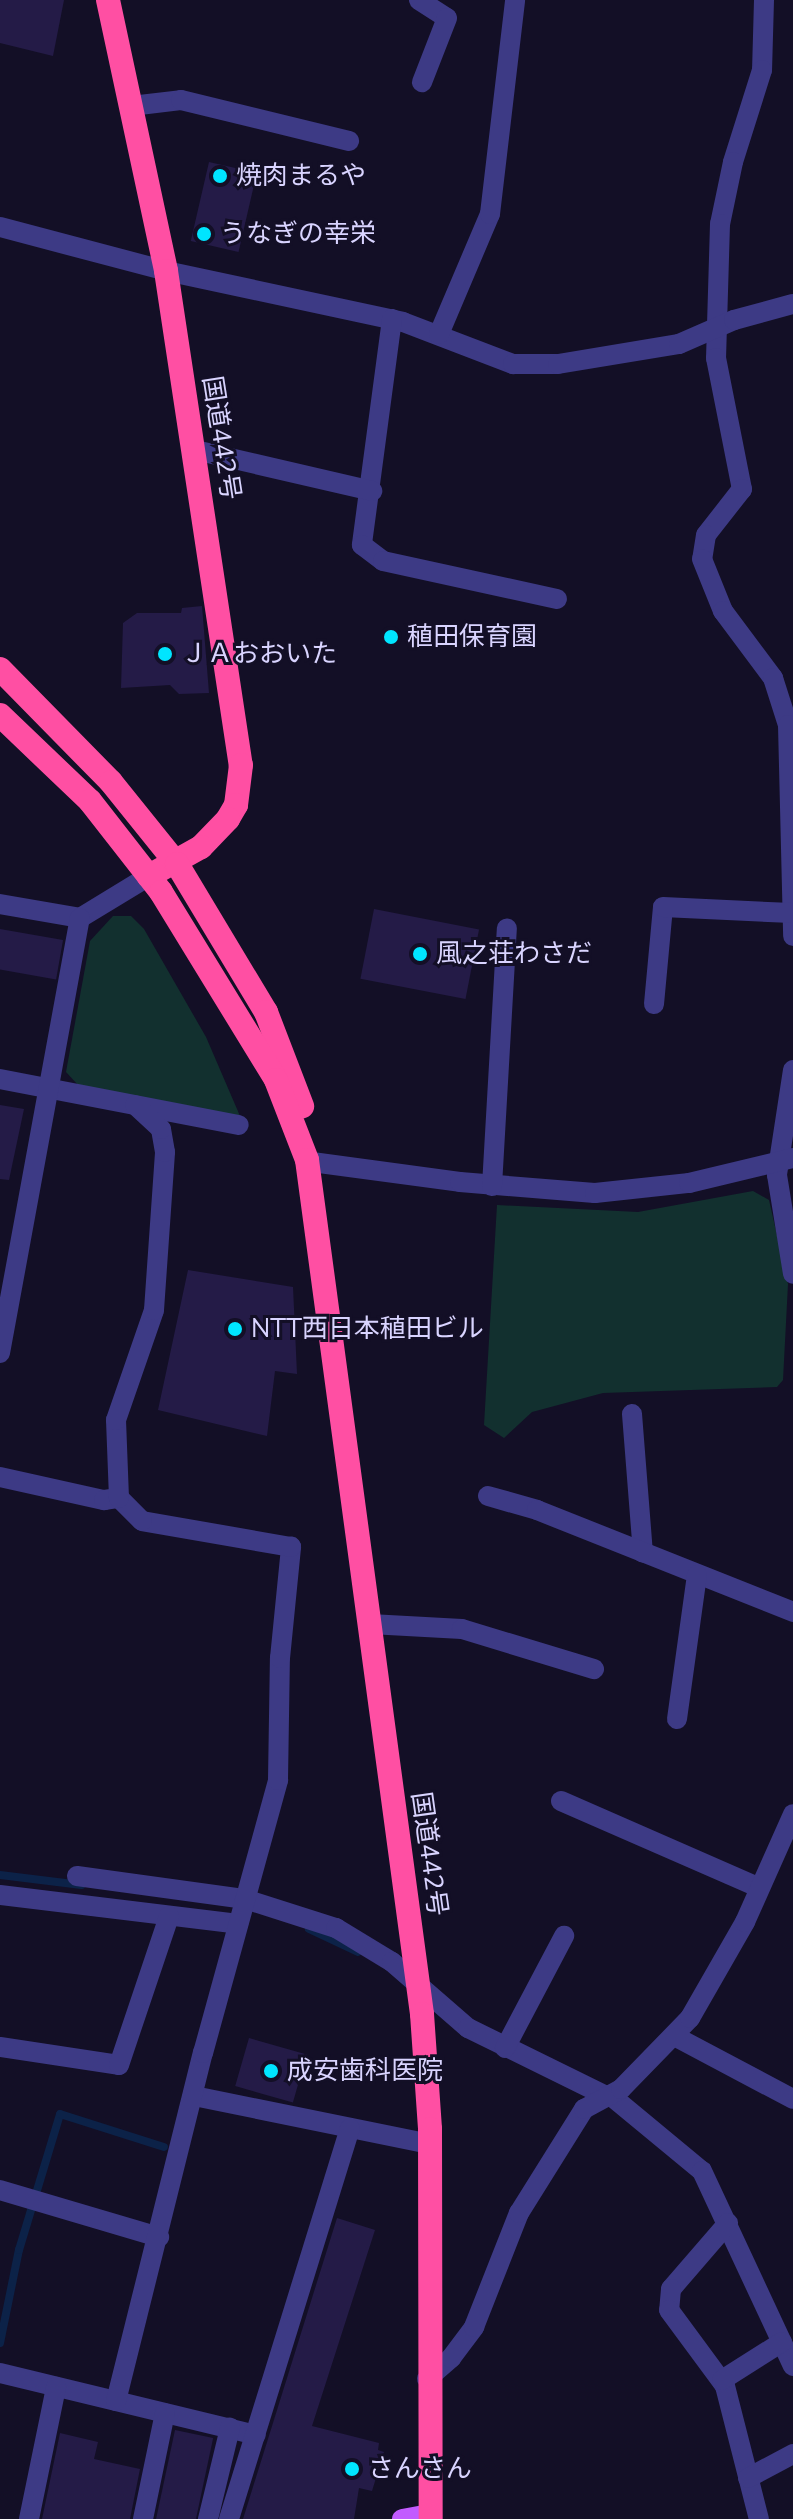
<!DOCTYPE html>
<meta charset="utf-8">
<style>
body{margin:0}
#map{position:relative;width:793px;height:2519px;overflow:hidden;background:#130f26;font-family:"Nunito Sans","Noto Sans JP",sans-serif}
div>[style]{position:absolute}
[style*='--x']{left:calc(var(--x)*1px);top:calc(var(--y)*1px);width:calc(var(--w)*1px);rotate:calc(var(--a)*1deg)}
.green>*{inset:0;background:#12302f}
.stream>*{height:8px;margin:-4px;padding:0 4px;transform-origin:4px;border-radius:4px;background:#0c2248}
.building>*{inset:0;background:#241b47;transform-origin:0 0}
.minor>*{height:20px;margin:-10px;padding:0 10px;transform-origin:10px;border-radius:10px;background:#3d3a85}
.major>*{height:20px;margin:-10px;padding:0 10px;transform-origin:10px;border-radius:10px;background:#c25bff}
.highway>*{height:24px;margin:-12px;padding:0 12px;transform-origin:12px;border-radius:12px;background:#ff4fa3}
.dots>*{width:22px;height:22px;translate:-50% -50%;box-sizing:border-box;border:4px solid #130f26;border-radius:50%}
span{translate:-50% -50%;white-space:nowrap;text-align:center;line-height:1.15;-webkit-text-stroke:6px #130f26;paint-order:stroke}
.poi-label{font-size:26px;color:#d9d4ff}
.left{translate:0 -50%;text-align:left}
.street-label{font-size:26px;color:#d9d4ff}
</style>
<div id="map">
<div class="green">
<div style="clip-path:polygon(113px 916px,131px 916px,144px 929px,206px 1037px,240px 1116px,79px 1086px,66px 1072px,90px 941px)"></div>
<div style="clip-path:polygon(753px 1191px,769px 1200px,788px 1284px,783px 1380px,777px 1387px,603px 1393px,532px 1412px,504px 1438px,484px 1425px,497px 1205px,638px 1212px)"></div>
</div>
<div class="stream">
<div style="--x:0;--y:1875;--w:82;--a:7"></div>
<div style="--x:309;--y:1929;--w:54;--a:25.1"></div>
<div style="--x:0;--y:2343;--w:95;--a:-78.5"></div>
<div style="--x:19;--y:2250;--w:142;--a:-73.2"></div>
<div style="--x:60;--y:2114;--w:109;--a:17.6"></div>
</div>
<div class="building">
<div style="clip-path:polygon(0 0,64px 0,53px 56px,0 43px)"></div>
<div style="left:209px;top:162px;width:49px;height:81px;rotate:13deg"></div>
<div style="clip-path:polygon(202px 606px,209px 693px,179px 694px,170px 685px,121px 688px,123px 623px,137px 613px,181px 613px,182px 608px)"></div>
<div style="left:374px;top:909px;width:107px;height:71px;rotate:11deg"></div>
<div style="left:0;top:929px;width:64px;height:40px;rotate:10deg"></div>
<div style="clip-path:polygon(0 1105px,24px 1109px,9px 1180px,0 1179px)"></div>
<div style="clip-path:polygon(188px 1270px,293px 1287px,297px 1374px,275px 1371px,267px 1436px,158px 1410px)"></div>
<div style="left:249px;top:2038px;width:60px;height:50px;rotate:16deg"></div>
<div style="clip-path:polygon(337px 2218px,375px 2230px,312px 2426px,379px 2443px,378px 2450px,384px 2452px,372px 2491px,359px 2488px,354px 2519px,243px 2519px)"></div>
<div style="left:175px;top:2430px;width:39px;height:91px;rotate:12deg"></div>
<div style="clip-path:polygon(60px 2433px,98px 2442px,94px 2459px,140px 2469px,130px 2519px,42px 2519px)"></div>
</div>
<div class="minor">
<div style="--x:419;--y:0;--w:33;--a:33"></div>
<div style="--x:447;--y:18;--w:69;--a:111.3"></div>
<div style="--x:764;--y:0;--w:70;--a:91.6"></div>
<div style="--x:762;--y:70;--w:96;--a:107.5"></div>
<div style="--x:733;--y:162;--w:63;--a:101.8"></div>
<div style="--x:720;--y:224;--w:134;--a:91.7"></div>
<div style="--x:716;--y:358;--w:134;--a:78.8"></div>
<div style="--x:742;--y:489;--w:58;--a:128"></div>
<div style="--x:706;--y:535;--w:24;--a:99"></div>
<div style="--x:702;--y:559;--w:56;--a:68"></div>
<div style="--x:723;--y:611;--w:84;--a:53.3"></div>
<div style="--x:773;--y:678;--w:49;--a:72.3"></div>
<div style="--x:788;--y:725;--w:211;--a:88.6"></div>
<div style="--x:131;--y:106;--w:50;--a:-6.8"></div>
<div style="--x:181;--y:100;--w:173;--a:13.7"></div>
<div style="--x:0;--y:227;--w:172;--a:14.8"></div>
<div style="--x:166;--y:271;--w:242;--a:12.1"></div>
<div style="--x:403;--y:322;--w:118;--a:20.9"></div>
<div style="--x:513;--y:364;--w:45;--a:0"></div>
<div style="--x:558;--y:364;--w:123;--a:-9.4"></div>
<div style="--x:679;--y:344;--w:60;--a:-23.6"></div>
<div style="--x:734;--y:320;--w:61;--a:-15.2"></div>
<div style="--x:392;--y:319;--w:228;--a:97.6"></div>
<div style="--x:362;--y:545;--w:26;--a:37"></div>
<div style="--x:383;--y:561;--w:178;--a:12.3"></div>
<div style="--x:439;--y:334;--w:130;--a:-67"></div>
<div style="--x:490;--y:214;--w:215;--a:-83.3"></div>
<div style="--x:195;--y:450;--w:182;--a:13"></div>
<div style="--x:0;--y:904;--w:81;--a:9.9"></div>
<div style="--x:80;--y:918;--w:81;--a:-31.3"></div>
<div style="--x:654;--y:1004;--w:97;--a:-84.7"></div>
<div style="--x:663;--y:907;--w:129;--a:2.7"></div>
<div style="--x:793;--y:1070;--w:106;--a:98.7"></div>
<div style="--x:777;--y:1175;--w:100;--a:80.8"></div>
<div style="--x:0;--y:1079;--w:243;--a:10.9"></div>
<div style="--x:312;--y:1162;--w:149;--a:7.7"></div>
<div style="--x:460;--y:1182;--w:135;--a:4.7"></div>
<div style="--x:595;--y:1193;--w:95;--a:-6.1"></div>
<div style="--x:689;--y:1183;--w:107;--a:-13.5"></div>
<div style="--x:492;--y:1186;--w:258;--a:-86.7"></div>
<div style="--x:0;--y:1353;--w:442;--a:-79.6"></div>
<div style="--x:632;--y:1414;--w:139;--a:85.5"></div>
<div style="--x:0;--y:1477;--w:107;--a:12.5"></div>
<div style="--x:104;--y:1500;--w:15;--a:-8"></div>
<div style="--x:488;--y:1496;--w:51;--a:15.9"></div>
<div style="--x:537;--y:1510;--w:276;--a:21.7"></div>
<div style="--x:370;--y:1624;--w:92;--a:3.1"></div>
<div style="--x:462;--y:1629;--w:138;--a:16.9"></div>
<div style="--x:677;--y:1719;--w:145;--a:-82.1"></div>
<div style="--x:561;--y:1801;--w:215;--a:23.6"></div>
<div style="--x:77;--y:1876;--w:170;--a:7.8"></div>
<div style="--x:245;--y:1899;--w:96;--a:17.7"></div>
<div style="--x:336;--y:1928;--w:66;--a:31.3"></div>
<div style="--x:392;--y:1962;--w:101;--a:41"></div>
<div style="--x:468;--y:2028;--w:154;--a:26.2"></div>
<div style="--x:0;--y:1895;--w:240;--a:6.9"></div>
<div style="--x:676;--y:2037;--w:132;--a:27.9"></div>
<div style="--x:0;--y:2047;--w:120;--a:8.6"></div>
<div style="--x:119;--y:2065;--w:157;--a:-71.4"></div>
<div style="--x:505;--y:2048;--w:127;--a:-62.2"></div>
<div style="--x:610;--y:2095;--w:119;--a:39.6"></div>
<div style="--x:702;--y:2171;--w:215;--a:65"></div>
<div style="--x:194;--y:2096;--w:240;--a:11.5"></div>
<div style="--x:0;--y:2190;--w:166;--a:16.5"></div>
<div style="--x:728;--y:2223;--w:87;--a:130.8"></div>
<div style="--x:671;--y:2289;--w:21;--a:95"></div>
<div style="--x:669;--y:2310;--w:94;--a:53.6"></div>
<div style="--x:725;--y:2386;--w:137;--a:75.7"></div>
<div style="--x:0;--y:2373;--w:263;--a:13.6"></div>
<div style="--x:427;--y:2379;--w:32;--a:-41"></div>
<div style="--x:451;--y:2358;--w:39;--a:-53"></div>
<div style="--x:474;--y:2327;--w:123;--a:-68.5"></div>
<div style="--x:519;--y:2213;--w:123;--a:-58"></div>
<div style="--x:584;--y:2109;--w:42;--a:-28.4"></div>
<div style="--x:621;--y:2089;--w:99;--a:-45.8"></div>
<div style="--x:690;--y:2018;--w:111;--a:-60.2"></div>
<div style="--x:745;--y:1922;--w:118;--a:-66"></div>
<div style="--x:722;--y:2380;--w:71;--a:-32.3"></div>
<div style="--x:116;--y:2401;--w:359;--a:-76"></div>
<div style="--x:203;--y:2053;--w:283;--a:-74.6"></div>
<div style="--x:278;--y:1780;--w:122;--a:-89.1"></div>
<div style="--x:280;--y:1658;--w:112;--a:-84.3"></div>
<div style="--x:291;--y:1547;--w:151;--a:-170.1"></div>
<div style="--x:142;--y:1521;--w:33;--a:-135"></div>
<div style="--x:119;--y:1498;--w:78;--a:-92.2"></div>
<div style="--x:116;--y:1420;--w:116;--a:-70.9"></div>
<div style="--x:154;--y:1310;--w:158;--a:-86"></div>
<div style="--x:165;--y:1152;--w:23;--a:-100"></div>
<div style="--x:161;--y:1129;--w:35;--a:-137"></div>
<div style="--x:748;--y:2478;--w:51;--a:-28.1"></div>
<div style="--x:29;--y:2519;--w:135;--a:-78.4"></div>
<div style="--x:143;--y:2519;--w:108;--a:-78.3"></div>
<div style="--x:208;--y:2519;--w:94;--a:-76.4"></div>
<div style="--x:229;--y:2519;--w:409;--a:-72.8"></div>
</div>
<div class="major">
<div style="--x:402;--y:2519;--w:29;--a:-10"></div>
</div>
<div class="highway">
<div style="--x:108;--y:0;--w:277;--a:77.9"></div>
<div style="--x:166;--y:271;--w:500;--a:81.4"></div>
<div style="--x:241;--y:765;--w:40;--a:97.1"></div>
<div style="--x:236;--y:805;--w:16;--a:120"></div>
<div style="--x:228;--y:819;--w:39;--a:134"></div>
<div style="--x:201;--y:847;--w:60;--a:150.9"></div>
<div style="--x:0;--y:669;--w:158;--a:45.5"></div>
<div style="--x:111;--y:782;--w:105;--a:51.2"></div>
<div style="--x:177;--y:864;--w:173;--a:59"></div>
<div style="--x:266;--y:1012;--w:101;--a:69"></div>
<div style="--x:0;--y:715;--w:124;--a:43.7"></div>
<div style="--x:90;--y:801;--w:115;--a:52"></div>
<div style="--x:161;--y:892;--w:220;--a:58.5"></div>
<div style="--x:276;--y:1080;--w:86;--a:68.8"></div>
<div style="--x:307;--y:1160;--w:862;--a:82.33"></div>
<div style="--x:422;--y:2014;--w:115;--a:86"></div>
<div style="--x:430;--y:2129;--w:390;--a:89.9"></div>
</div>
<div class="dots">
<div style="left:220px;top:176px;background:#00e5ff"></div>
<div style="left:204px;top:234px;background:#00e5ff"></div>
<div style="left:391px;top:637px;background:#00e5ff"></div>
<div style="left:165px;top:654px;background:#00e5ff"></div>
<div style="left:420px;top:954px;background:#00e5ff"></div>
<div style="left:235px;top:1329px;background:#00e5ff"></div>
<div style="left:271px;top:2071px;background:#00e5ff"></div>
<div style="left:352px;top:2469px;background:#00e5ff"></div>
</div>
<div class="poi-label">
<span class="left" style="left:236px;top:176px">焼肉まるや</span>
<span class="left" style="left:220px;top:234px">うなぎの幸栄</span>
<span class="left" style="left:407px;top:637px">稙田保育園</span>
<span class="left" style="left:181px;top:654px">ＪＡおおいた</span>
<span class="left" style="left:436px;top:954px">風之荘わさだ</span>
<span class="left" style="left:251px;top:1329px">NTT西日本稙田ビル</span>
<span class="left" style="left:287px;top:2071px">成安歯科医院</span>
<span class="left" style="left:368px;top:2469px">さんさん</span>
</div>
<div class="street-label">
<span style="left:221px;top:438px;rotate:81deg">国道442号</span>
<span style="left:429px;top:1854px;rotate:82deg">国道442号</span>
</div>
</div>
